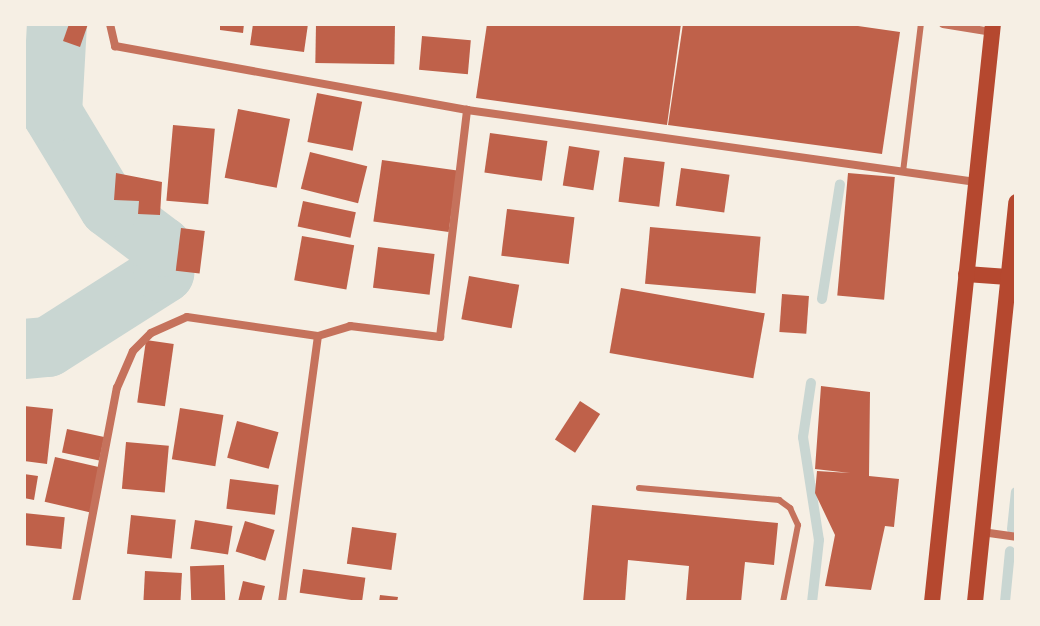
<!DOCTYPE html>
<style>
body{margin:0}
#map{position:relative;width:1040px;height:626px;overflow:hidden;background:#f6efe4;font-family:"IBM Plex Serif",serif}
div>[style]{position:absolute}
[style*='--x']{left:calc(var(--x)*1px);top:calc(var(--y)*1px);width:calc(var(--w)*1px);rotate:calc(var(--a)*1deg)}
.stream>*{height:10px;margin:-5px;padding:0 5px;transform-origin:5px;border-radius:5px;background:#c9d6d2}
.river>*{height:60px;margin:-30px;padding:0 30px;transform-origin:30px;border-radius:30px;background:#c9d6d2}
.building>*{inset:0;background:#bf614a;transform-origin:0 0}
.service>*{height:6px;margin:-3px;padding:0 3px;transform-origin:3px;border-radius:3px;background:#c5725c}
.minor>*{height:8px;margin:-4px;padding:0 4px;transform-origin:4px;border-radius:4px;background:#c5725c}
.secondary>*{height:16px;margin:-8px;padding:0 8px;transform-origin:8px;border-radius:8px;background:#b5482f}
span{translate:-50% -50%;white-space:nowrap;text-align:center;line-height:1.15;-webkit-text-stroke:7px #f6efe4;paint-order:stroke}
.frame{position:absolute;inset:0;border:26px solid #f6efe4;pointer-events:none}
</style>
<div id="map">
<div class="stream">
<div style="--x:822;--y:299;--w:116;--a:-81.1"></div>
<div style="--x:811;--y:383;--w:55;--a:98.4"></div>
<div style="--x:803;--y:437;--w:104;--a:81.2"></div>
<div style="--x:819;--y:540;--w:62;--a:96.4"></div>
<div style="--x:1012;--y:529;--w:37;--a:-84"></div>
<div style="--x:1005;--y:602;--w:51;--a:-84.4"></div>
</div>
<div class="river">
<div style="--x:24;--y:349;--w:24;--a:-5"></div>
<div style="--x:48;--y:347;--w:138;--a:-32.5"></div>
<div style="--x:164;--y:273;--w:26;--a:-94"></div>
<div style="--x:162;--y:247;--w:66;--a:-143"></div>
<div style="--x:109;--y:207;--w:110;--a:-121.2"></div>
<div style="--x:52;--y:113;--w:89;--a:-86.8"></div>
</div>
<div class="building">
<div style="clip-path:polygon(69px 24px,88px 24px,80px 47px,63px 41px)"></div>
<div style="clip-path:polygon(220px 24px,244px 24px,243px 33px,220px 30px)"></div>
<div style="clip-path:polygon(253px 24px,308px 24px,304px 52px,250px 45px)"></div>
<div style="left:316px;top:24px;width:79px;height:39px;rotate:1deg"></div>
<div style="clip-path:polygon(487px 24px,681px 24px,667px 125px,476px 98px)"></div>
<div style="clip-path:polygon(683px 24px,844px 24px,900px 32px,882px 154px,668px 125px)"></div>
<div style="left:422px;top:36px;width:49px;height:34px;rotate:5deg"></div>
<div style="left:317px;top:93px;width:46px;height:50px;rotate:11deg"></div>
<div style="left:238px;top:109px;width:53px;height:70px;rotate:11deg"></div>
<div style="left:173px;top:125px;width:42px;height:76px;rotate:5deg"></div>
<div style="left:490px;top:133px;width:58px;height:40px;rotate:8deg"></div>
<div style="left:569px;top:146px;width:31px;height:40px;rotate:9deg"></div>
<div style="left:310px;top:152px;width:59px;height:38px;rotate:14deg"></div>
<div style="left:624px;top:157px;width:41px;height:45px;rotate:7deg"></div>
<div style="left:382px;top:160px;width:76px;height:62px;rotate:8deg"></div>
<div style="left:681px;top:168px;width:49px;height:38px;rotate:8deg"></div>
<div style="clip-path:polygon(116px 173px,162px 182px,160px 215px,138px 214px,139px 201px,114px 200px)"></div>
<div style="left:848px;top:173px;width:47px;height:123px;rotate:5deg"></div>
<div style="left:303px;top:201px;width:54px;height:26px;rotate:12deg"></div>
<div style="left:507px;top:209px;width:68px;height:47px;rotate:7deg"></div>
<div style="left:650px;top:227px;width:111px;height:57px;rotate:5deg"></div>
<div style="left:181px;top:228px;width:24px;height:43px;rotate:7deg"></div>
<div style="left:302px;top:236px;width:53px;height:45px;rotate:10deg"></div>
<div style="left:378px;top:247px;width:57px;height:41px;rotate:7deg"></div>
<div style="left:469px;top:276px;width:51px;height:44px;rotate:10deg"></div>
<div style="left:621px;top:288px;width:146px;height:66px;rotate:10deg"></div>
<div style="left:782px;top:294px;width:27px;height:38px;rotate:4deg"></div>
<div style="left:146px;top:340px;width:28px;height:63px;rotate:8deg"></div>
<div style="clip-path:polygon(821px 386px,870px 392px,869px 476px,899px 479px,894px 527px,885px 526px,871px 590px,825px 586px,835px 535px,815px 493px,817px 471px,850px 473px,815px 469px)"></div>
<div style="left:580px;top:401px;width:24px;height:46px;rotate:33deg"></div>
<div style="clip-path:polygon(24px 406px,53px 409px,47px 464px,24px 461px)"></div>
<div style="left:180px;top:408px;width:44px;height:52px;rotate:9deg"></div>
<div style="left:237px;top:421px;width:43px;height:38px;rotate:15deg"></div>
<div style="left:67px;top:429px;width:38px;height:24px;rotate:12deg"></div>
<div style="left:126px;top:442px;width:43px;height:47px;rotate:5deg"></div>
<div style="left:55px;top:457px;width:47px;height:46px;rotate:13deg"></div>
<div style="clip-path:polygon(24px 474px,38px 476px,34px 500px,24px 498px)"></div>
<div style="left:230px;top:479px;width:49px;height:30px;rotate:7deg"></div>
<div style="clip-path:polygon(592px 505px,778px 523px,774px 565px,745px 562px,741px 602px,686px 602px,689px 566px,628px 560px,625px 602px,583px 602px)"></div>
<div style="left:24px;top:513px;width:41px;height:32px;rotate:6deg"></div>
<div style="left:131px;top:515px;width:45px;height:39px;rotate:6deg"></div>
<div style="left:195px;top:520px;width:38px;height:29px;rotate:9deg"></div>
<div style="left:245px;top:521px;width:31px;height:32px;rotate:17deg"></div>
<div style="left:352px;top:527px;width:45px;height:37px;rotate:8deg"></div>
<div style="left:224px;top:565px;width:35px;height:34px;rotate:88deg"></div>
<div style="left:303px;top:569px;width:63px;height:24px;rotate:8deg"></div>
<div style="left:145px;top:571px;width:37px;height:31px;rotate:3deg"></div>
<div style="clip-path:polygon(243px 581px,265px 586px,261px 602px,238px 602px)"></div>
<div style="clip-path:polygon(380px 595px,398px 597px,397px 602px,379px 602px)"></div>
</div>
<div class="service">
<div style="--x:903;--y:172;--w:149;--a:-83.1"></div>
<div style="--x:639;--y:488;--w:141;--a:4.9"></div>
<div style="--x:779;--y:500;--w:14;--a:36"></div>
<div style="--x:790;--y:508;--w:19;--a:65"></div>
<div style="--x:798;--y:525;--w:78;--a:101"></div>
</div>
<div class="minor">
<div style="--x:110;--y:24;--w:23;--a:77"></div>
<div style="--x:115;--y:46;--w:358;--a:10.3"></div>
<div style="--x:467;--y:110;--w:514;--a:8.05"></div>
<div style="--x:943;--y:24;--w:50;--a:9.3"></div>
<div style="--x:982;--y:532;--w:34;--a:8"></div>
<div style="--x:76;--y:602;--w:218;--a:-79.2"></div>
<div style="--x:117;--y:388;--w:40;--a:-66.6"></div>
<div style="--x:133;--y:351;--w:25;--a:-45"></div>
<div style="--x:151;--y:333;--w:39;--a:-24"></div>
<div style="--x:187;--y:317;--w:132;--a:8.3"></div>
<div style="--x:282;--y:602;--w:268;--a:-82.3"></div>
<div style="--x:318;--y:336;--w:34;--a:-17"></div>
<div style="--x:350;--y:326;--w:91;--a:7"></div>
<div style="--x:440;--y:337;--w:229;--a:-83.2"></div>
</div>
<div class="secondary">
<div style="--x:966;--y:274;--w:42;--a:4.1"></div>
<div style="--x:932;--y:602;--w:581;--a:-83.98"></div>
<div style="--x:975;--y:602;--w:402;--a:-84.1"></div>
</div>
<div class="frame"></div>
</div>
